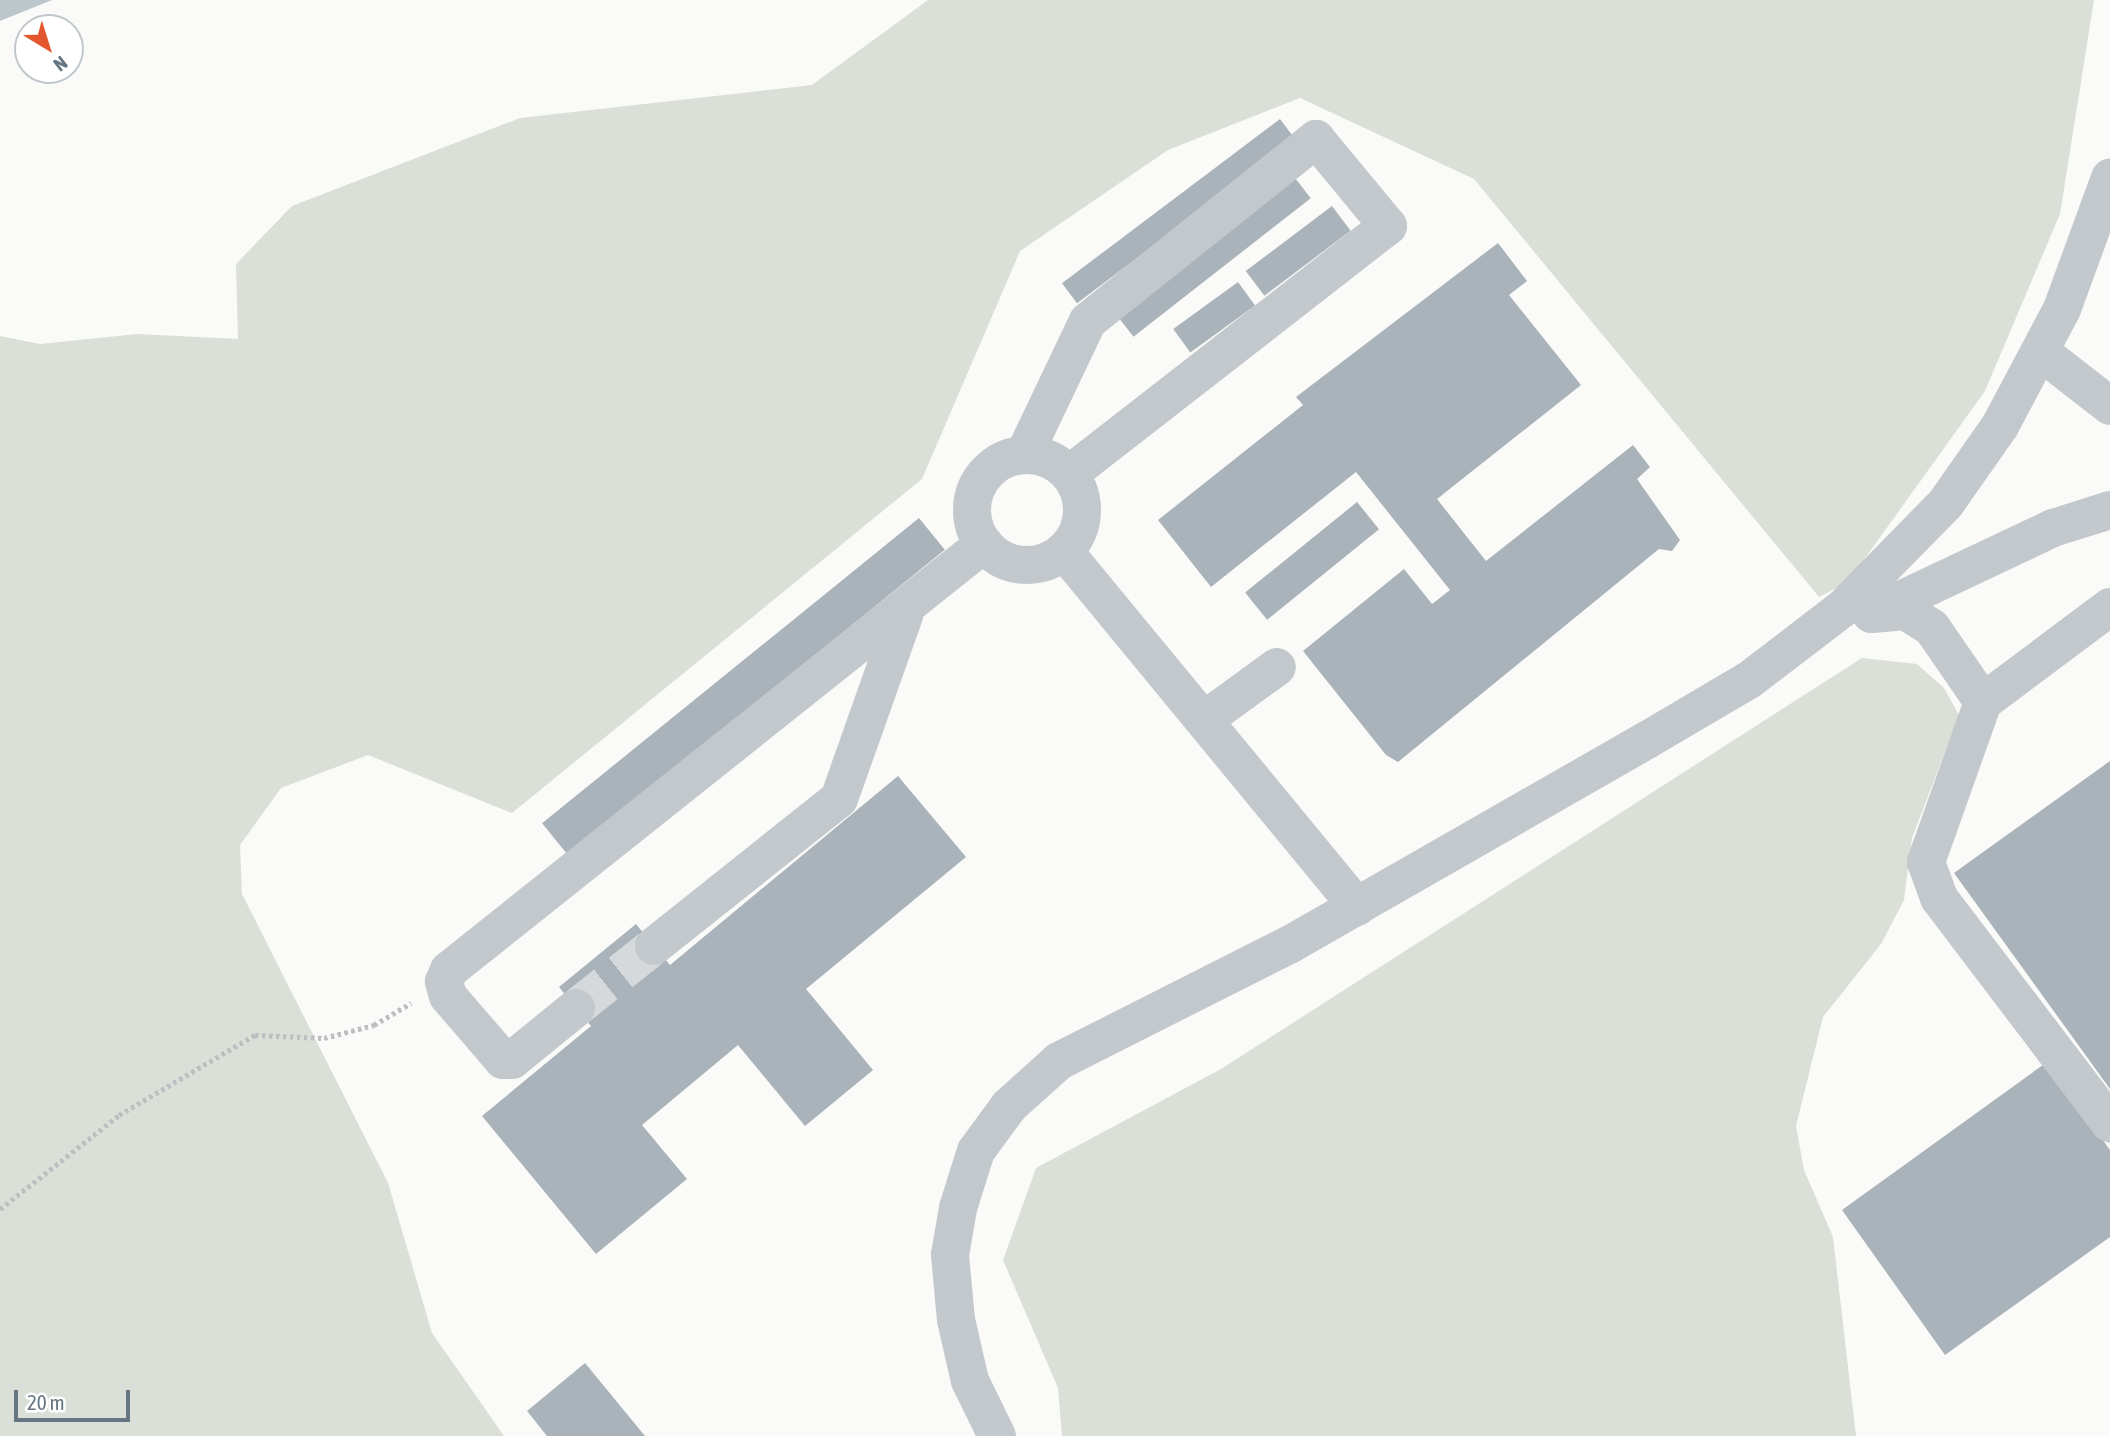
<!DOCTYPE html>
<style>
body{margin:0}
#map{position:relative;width:2110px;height:1436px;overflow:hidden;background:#fafaf8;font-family:"Asap Condensed",sans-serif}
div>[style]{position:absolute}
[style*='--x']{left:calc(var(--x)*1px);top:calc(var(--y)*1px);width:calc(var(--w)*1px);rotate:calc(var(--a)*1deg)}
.green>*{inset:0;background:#dadfd7}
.water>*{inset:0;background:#bbc7cb}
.building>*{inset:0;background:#aab3b9;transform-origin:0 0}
.minor-tunnel>*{height:38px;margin-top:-19px;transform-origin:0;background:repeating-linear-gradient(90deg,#d5d9db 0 38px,transparent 0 57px)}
.path>*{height:4.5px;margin-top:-2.25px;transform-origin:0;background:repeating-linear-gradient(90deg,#bbbfc2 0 3.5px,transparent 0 7px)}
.minor>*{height:38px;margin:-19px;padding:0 19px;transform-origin:19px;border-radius:19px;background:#c3c8cc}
.minor>.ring{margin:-19px;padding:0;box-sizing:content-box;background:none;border:38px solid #c3c8cc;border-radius:50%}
span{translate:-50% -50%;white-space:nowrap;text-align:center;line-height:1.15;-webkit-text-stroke:7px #fff;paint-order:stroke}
.north{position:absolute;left:14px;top:14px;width:70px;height:70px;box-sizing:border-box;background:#fff;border:2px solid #c1c8cd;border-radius:50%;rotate:142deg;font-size:19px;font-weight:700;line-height:28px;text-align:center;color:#657683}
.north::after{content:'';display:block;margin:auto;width:24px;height:32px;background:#e4572e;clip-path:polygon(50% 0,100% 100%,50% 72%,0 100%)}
.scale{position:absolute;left:14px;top:1390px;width:116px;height:32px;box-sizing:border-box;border:4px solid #657683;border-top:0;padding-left:9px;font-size:21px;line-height:24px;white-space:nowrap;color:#657683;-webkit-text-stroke:5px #fff;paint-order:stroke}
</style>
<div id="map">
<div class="green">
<div style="clip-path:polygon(928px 0,2094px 0,2060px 214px,1985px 391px,1848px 582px,1819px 597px,1474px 179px,1300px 98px,1168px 150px,1020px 251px,922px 479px,512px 813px,368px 755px,281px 788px,240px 845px,242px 894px,388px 1183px,432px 1333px,504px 1436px,0 1436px,0 336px,40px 344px,137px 334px,238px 339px,236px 264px,292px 206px,520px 118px,812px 85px)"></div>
<div style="clip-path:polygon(1862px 658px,1917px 664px,1944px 688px,1959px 715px,1912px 838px,1904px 900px,1881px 944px,1823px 1017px,1796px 1126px,1804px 1170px,1833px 1237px,1856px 1436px,1062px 1436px,1058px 1388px,1003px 1260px,1036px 1168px,1221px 1069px)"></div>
</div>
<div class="water">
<div style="clip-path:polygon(0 0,52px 0,0 21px)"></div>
</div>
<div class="building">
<div style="left:1280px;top:119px;width:25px;height:273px;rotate:53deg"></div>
<div style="left:1288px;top:169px;width:37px;height:225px;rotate:52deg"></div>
<div style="left:1332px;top:206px;width:31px;height:108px;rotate:53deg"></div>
<div style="clip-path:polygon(1498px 243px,1527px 281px,1509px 295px,1581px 385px,1437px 499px,1486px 561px,1633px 445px,1650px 467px,1637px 479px,1680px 540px,1672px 551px,1659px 549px,1398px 762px,1386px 755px,1303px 651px,1404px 569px,1432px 604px,1450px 590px,1356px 472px,1211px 587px,1158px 520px,1303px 405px,1296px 397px)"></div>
<div style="left:1238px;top:282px;width:29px;height:80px;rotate:54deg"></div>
<div style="left:1357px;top:502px;width:35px;height:144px;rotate:51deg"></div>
<div style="left:919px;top:518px;width:41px;height:485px;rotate:51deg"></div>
<div style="clip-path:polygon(2110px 761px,2110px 1089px,1954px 873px)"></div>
<div style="clip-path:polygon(898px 776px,966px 857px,806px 989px,873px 1070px,805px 1126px,738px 1045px,642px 1125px,687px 1179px,596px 1254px,482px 1116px,591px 1026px,559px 987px,636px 924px,670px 965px)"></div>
<div style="clip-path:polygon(2047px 1062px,2110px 1150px,2110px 1237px,1945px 1355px,1842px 1210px)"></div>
<div style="clip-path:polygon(585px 1363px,645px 1436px,547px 1436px,527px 1411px)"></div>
</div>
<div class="minor-tunnel">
<div style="--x:576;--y:1008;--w:100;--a:-38.5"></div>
</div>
<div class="path">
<div style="--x:0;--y:1209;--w:152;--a:-38.3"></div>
<div style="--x:119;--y:1115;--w:158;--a:-30.5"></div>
<div style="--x:255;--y:1035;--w:69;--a:2.5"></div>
<div style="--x:324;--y:1038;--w:52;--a:-14.6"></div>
<div style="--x:374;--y:1025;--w:43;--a:-30.7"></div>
</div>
<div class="minor">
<div style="--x:2042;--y:353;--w:86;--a:37.9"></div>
<div style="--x:1024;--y:455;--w:148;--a:-64.5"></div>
<div style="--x:1088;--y:321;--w:292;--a:-38.6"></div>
<div style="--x:1316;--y:139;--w:113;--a:50.4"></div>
<div style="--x:1388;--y:226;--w:403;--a:142.1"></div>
<div class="ring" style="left:972px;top:455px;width:72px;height:72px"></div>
<div style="--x:1064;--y:551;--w:461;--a:50.5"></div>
<div style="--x:2110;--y:607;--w:159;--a:143.2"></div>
<div style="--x:1983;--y:702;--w:170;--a:109.6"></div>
<div style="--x:1926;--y:862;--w:38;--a:70"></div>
<div style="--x:1939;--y:898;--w:283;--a:52.8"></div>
<div style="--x:1871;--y:614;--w:201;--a:-25.3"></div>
<div style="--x:2053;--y:528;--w:60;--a:-17.5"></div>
<div style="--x:1872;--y:614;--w:33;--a:-5"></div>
<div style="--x:1905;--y:611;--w:32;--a:32"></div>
<div style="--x:1932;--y:628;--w:90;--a:55.4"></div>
<div style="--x:1204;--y:720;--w:90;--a:-36"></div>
<div style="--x:654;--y:946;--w:236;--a:-38.5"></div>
<div style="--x:839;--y:799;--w:197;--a:-70.5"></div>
<div style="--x:576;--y:1008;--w:82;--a:140.9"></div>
<div style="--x:512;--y:1060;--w:9;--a:180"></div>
<div style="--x:503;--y:1060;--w:84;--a:-130.7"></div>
<div style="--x:448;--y:996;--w:15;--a:-106"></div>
<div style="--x:444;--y:982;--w:13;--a:-67"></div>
<div style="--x:449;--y:970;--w:684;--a:-38.53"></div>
<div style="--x:997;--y:1436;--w:61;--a:-116.1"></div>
<div style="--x:970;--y:1381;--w:63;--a:-102.9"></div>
<div style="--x:956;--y:1320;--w:65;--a:-95.3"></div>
<div style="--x:950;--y:1255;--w:48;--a:-80.3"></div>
<div style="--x:958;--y:1208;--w:60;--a:-72.5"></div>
<div style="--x:976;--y:1151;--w:56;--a:-53.7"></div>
<div style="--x:1009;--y:1106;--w:67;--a:-42"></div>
<div style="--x:1059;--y:1061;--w:258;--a:-26.8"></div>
<div style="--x:1289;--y:945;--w:413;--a:-29.8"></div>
<div style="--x:1647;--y:740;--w:118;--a:-30.5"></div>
<div style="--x:1749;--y:680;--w:117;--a:-37.4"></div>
<div style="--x:1842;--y:609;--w:148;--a:-45.5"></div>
<div style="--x:1946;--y:503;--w:94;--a:-55"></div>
<div style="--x:2000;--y:426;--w:132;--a:-62.1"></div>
<div style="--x:2062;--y:309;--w:140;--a:-69.9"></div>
</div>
<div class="north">N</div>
<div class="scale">20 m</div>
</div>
